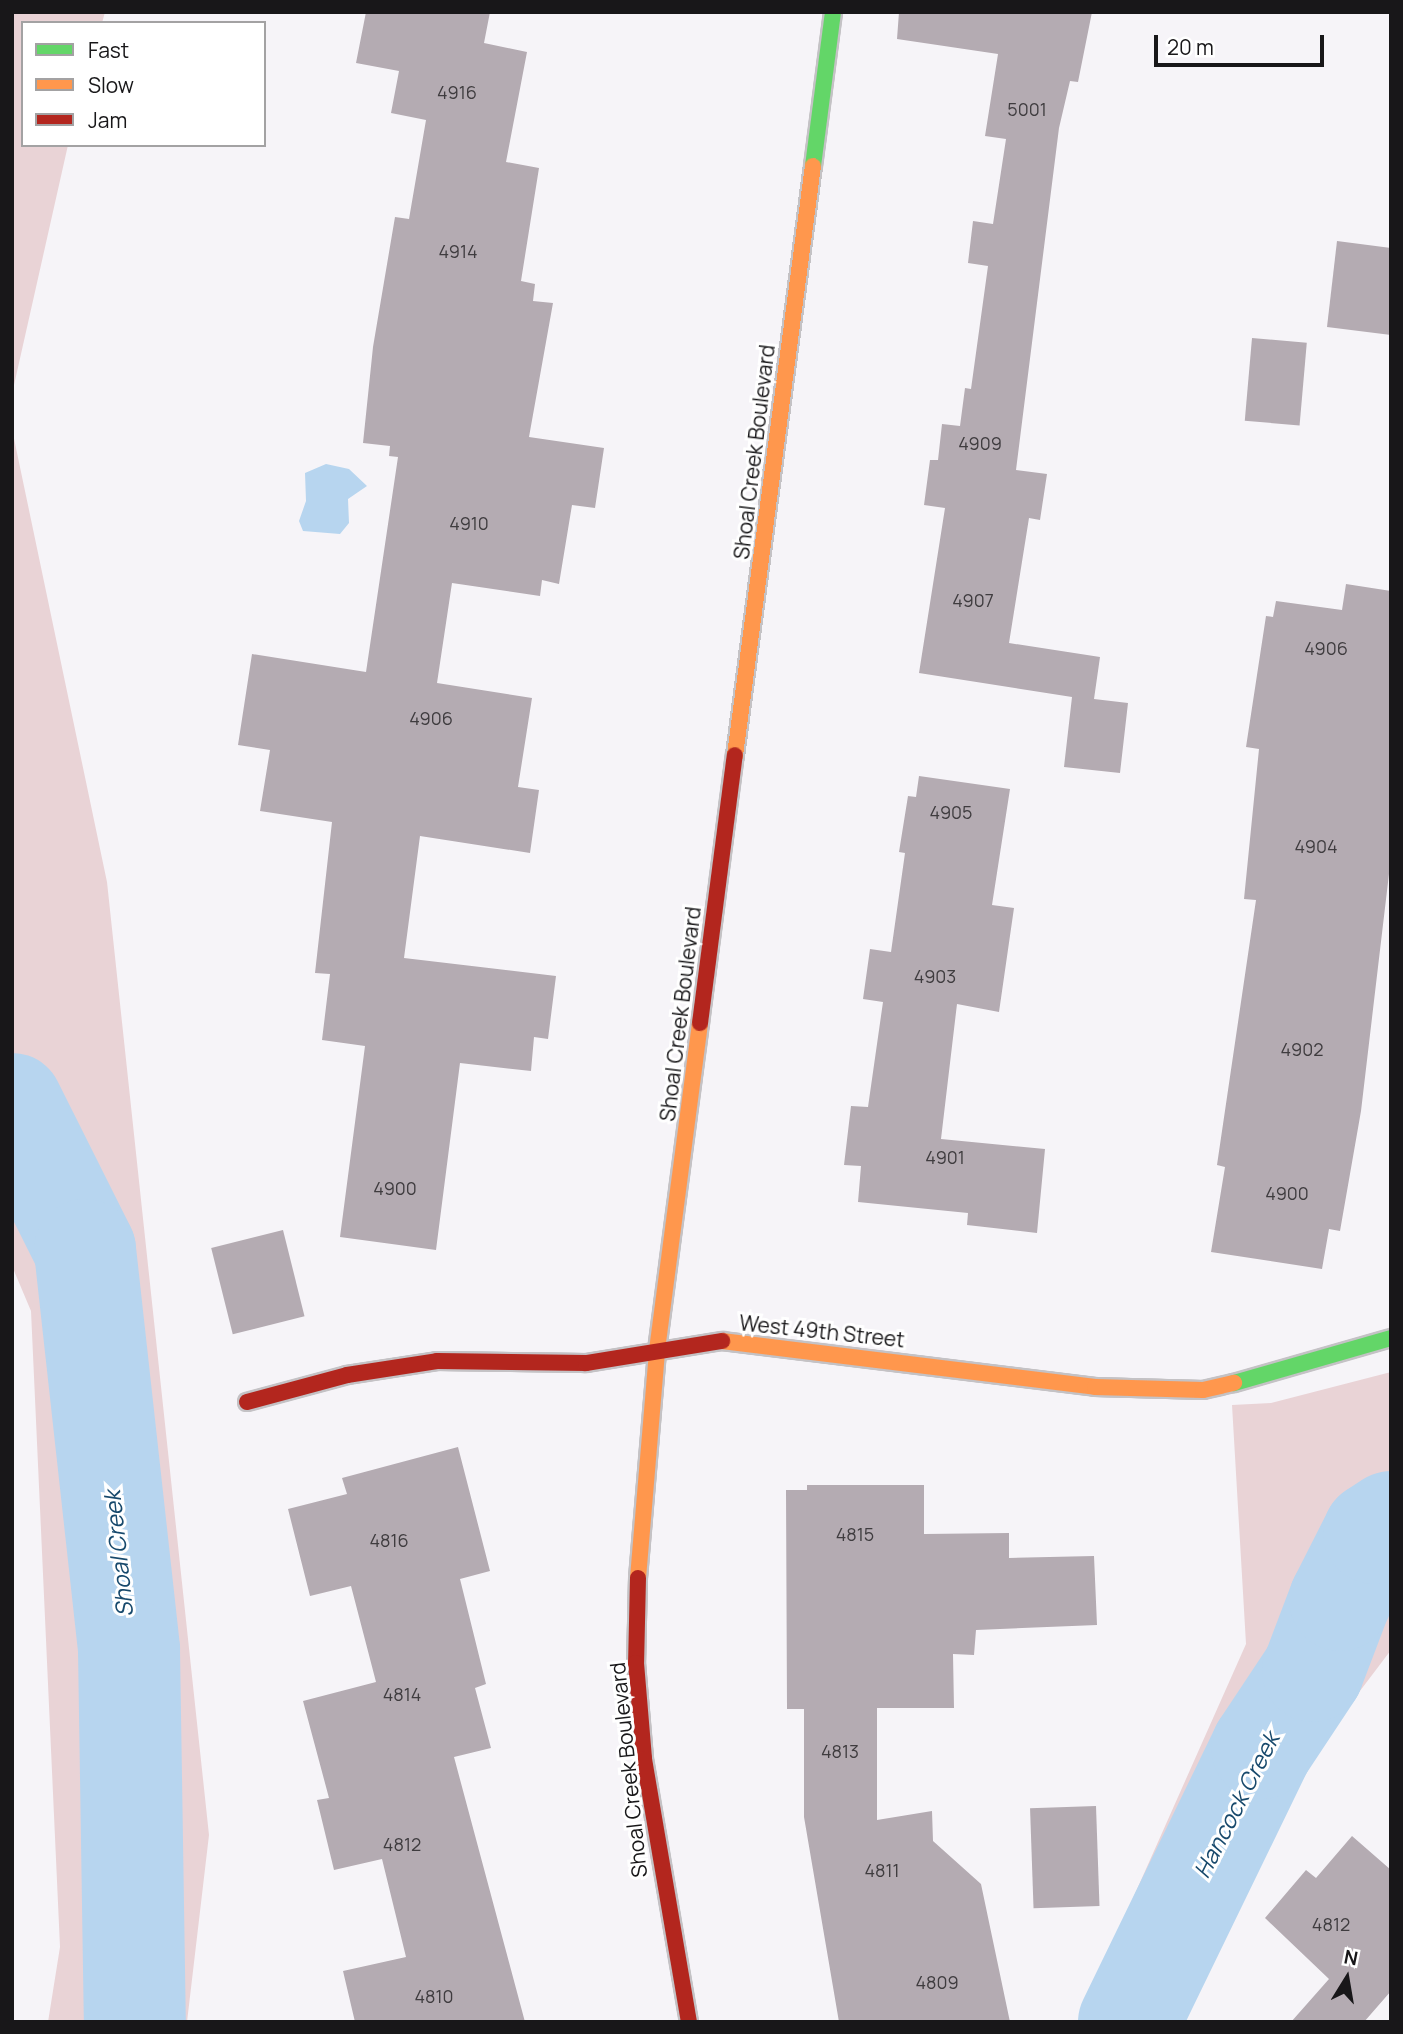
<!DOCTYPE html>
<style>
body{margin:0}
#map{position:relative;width:1403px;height:2034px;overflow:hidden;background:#f6f4f8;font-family:Manrope,sans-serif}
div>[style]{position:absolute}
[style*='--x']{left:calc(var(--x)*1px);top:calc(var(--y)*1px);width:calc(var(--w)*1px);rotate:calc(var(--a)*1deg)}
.green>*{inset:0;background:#e9d3d6}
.water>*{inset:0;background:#b7d5ef}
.river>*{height:102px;margin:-51px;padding:0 51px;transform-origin:51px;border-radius:51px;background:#b7d5ef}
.building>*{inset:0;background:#b4abb2;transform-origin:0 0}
.roads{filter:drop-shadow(2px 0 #c4c2c5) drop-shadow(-2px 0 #c4c2c5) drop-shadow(0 2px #c4c2c5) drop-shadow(0 -2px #c4c2c5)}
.fast>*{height:16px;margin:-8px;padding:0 8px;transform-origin:8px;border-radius:8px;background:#63d668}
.slow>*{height:16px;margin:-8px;padding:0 8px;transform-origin:8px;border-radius:8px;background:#ff974d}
.jam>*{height:16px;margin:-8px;padding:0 8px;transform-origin:8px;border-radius:8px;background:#b3261e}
span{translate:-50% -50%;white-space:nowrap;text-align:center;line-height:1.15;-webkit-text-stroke:6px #fff;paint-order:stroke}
.number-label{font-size:18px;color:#3f3c3f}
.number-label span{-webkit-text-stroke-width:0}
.street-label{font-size:21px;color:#181719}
.water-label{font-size:23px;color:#17496c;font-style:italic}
.frame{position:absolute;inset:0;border:14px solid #181719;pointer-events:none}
.legend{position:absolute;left:21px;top:21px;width:245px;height:126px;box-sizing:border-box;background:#fff;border:2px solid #a3a2a3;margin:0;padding:9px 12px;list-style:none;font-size:21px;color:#181719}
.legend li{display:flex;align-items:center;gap:14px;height:35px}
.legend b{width:35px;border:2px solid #a3a2a3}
.north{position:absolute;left:1312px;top:1943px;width:70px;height:70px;-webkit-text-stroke:5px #fff;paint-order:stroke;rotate:11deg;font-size:19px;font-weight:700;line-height:28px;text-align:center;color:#181719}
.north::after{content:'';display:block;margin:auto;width:24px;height:32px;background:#181719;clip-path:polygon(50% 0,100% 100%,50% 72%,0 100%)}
.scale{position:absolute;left:1154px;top:35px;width:170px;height:32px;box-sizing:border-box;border:4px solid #181719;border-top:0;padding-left:9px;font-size:21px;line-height:24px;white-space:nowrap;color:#181719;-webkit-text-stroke:5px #fff;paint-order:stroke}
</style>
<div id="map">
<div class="green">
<div style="clip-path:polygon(12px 12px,105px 12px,102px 23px,23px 23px,23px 145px,68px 145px,12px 394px)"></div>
<div style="clip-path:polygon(12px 429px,107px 882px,209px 1835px,187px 2022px,48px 2022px,60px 1947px,31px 1311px,12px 1266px)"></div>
<div style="clip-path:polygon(1391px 1372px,1391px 1650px,1319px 1745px,1182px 2022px,1078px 2022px,1246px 1644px,1232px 1405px,1271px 1403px)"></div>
</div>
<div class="water">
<div style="clip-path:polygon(326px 464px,349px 469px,367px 486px,348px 499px,349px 523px,340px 534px,303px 531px,299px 521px,306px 501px,305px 473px)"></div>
</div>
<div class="river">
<div style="--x:12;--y:1104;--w:163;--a:63.4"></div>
<div style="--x:85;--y:1250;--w:402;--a:83.7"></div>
<div style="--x:129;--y:1650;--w:372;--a:89.1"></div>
<div style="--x:1129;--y:2022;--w:305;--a:-64.1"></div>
<div style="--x:1262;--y:1748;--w:92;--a:-56.5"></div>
<div style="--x:1313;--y:1671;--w:76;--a:-69.2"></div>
<div style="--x:1340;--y:1600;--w:75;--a:-63.1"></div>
<div style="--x:1374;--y:1533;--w:20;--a:-33"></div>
</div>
<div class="building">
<div style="clip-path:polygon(366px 12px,490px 12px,484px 43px,527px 52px,506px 162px,539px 168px,521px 281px,535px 284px,533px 301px,553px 303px,529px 437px,604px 448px,595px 508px,572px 505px,559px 584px,542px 580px,540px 596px,452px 583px,437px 683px,532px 698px,518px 787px,539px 790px,530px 853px,420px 836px,404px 958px,556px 976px,548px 1039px,534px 1037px,531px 1071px,460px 1063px,436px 1250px,340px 1237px,365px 1046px,322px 1040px,330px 974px,315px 973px,332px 822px,260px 811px,270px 750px,238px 745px,252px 654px,366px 672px,398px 457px,389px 456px,390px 446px,363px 443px,373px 347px,395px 217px,409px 219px,426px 120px,391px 113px,399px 71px,356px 63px)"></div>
<div style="clip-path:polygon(899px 12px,1092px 12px,1078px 82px,1070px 81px,1059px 128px,1016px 470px,1047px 474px,1040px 520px,1029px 518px,1009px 643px,1100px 657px,1094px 699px,1128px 703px,1120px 773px,1064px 767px,1072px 697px,919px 673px,945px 508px,924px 505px,930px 460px,938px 460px,942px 424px,960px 426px,965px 388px,971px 389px,988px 266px,968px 263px,973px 221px,993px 224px,1006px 139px,985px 136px,998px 54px,897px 39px)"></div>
<div style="clip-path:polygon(1337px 241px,1391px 248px,1391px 335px,1327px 327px)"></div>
<div style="left:1252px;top:338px;width:55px;height:83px;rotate:5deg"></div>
<div style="clip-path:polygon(1346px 584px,1391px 591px,1391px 857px,1361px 1111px,1340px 1231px,1329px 1229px,1322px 1269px,1211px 1252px,1225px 1167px,1217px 1165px,1256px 900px,1244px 899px,1259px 749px,1246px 747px,1266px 616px,1273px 617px,1276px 601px,1342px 610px)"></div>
<div style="clip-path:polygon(919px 776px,1010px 789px,992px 905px,1014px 908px,999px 1012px,957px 1004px,941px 1139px,1045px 1149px,1037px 1233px,967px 1225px,968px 1213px,858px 1202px,861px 1166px,844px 1165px,851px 1106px,868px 1107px,883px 1002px,863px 999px,870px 949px,891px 952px,905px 853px,899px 852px,908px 796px,916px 797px)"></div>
<div style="left:283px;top:1230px;width:89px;height:74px;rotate:76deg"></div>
<div style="clip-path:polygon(458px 1447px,490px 1571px,460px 1579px,486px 1684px,475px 1688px,491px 1748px,454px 1757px,525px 2022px,355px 2022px,343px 1971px,406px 1957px,382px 1859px,334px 1870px,317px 1800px,329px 1798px,303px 1701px,376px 1682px,351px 1586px,310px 1596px,288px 1509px,347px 1494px,342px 1478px)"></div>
<div style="clip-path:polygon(807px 1485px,924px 1485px,924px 1534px,1009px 1533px,1009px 1558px,1094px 1556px,1097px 1625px,976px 1630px,974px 1655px,953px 1654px,954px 1708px,877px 1708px,877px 1820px,932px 1811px,933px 1841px,981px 1884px,1010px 2022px,839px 2022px,804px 1817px,804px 1709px,787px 1709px,786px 1490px,807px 1490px)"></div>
<div style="left:1096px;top:1806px;width:100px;height:66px;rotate:88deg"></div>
<div style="clip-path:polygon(1352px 1836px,1391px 1870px,1391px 1991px,1364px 2022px,1291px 2022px,1329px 1979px,1265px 1918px,1306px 1870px,1316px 1878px)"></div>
</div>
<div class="roads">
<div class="fast">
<div style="--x:813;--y:166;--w:155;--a:-82.6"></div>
<div style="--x:1234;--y:1383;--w:163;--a:-16"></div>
</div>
<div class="slow">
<div style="--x:735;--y:755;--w:594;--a:-82.46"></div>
<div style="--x:722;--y:1341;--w:376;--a:7"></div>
<div style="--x:1095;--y:1387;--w:108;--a:1.6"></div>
<div style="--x:1203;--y:1390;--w:32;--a:-13"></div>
<div style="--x:638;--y:1578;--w:229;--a:-85.2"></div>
<div style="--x:657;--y:1350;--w:330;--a:-82.5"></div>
</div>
<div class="jam">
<div style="--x:700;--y:1023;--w:270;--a:-82.6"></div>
<div style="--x:247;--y:1402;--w:104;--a:-15.1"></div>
<div style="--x:347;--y:1375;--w:91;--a:-8.8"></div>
<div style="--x:437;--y:1361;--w:149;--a:0.8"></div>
<div style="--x:586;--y:1363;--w:138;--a:-9.2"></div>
<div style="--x:638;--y:1578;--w:85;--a:91.3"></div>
<div style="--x:636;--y:1663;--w:96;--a:85.2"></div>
<div style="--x:644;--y:1759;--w:267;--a:80.3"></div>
</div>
</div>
<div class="number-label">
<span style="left:457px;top:92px">4916</span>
<span style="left:1027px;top:109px">5001</span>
<span style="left:458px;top:251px">4914</span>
<span style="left:980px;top:443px">4909</span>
<span style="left:469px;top:523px">4910</span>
<span style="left:973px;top:600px">4907</span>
<span style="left:1326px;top:648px">4906</span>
<span style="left:431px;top:718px">4906</span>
<span style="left:951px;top:812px">4905</span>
<span style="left:1316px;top:846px">4904</span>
<span style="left:935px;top:976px">4903</span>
<span style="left:1302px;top:1049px">4902</span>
<span style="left:945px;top:1157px">4901</span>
<span style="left:395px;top:1188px">4900</span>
<span style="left:1287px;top:1193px">4900</span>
<span style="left:855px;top:1534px">4815</span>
<span style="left:389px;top:1540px">4816</span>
<span style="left:402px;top:1694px">4814</span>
<span style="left:840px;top:1751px">4813</span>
<span style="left:402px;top:1844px">4812</span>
<span style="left:882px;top:1870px">4811</span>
<span style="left:1331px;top:1924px">4812</span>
<span style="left:937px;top:1982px">4809</span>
<span style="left:434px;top:1996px">4810</span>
</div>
<div class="street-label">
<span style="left:754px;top:452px;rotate:-83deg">Shoal Creek Boulevard</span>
<span style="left:680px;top:1014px;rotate:-83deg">Shoal Creek Boulevard</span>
<span style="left:822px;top:1331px;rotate:6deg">West 49th Street</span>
<span style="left:628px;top:1770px;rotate:-96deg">Shoal Creek Boulevard</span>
</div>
<div class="water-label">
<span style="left:118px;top:1554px;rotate:-96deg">Shoal Creek</span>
<span style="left:1236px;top:1805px;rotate:-63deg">Hancock Creek</span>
</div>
<div class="frame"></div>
<ul class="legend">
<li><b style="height:9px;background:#63d668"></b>Fast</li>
<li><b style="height:9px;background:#ff974d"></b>Slow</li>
<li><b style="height:9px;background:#b3261e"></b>Jam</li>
</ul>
<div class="north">N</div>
<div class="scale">20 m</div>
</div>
